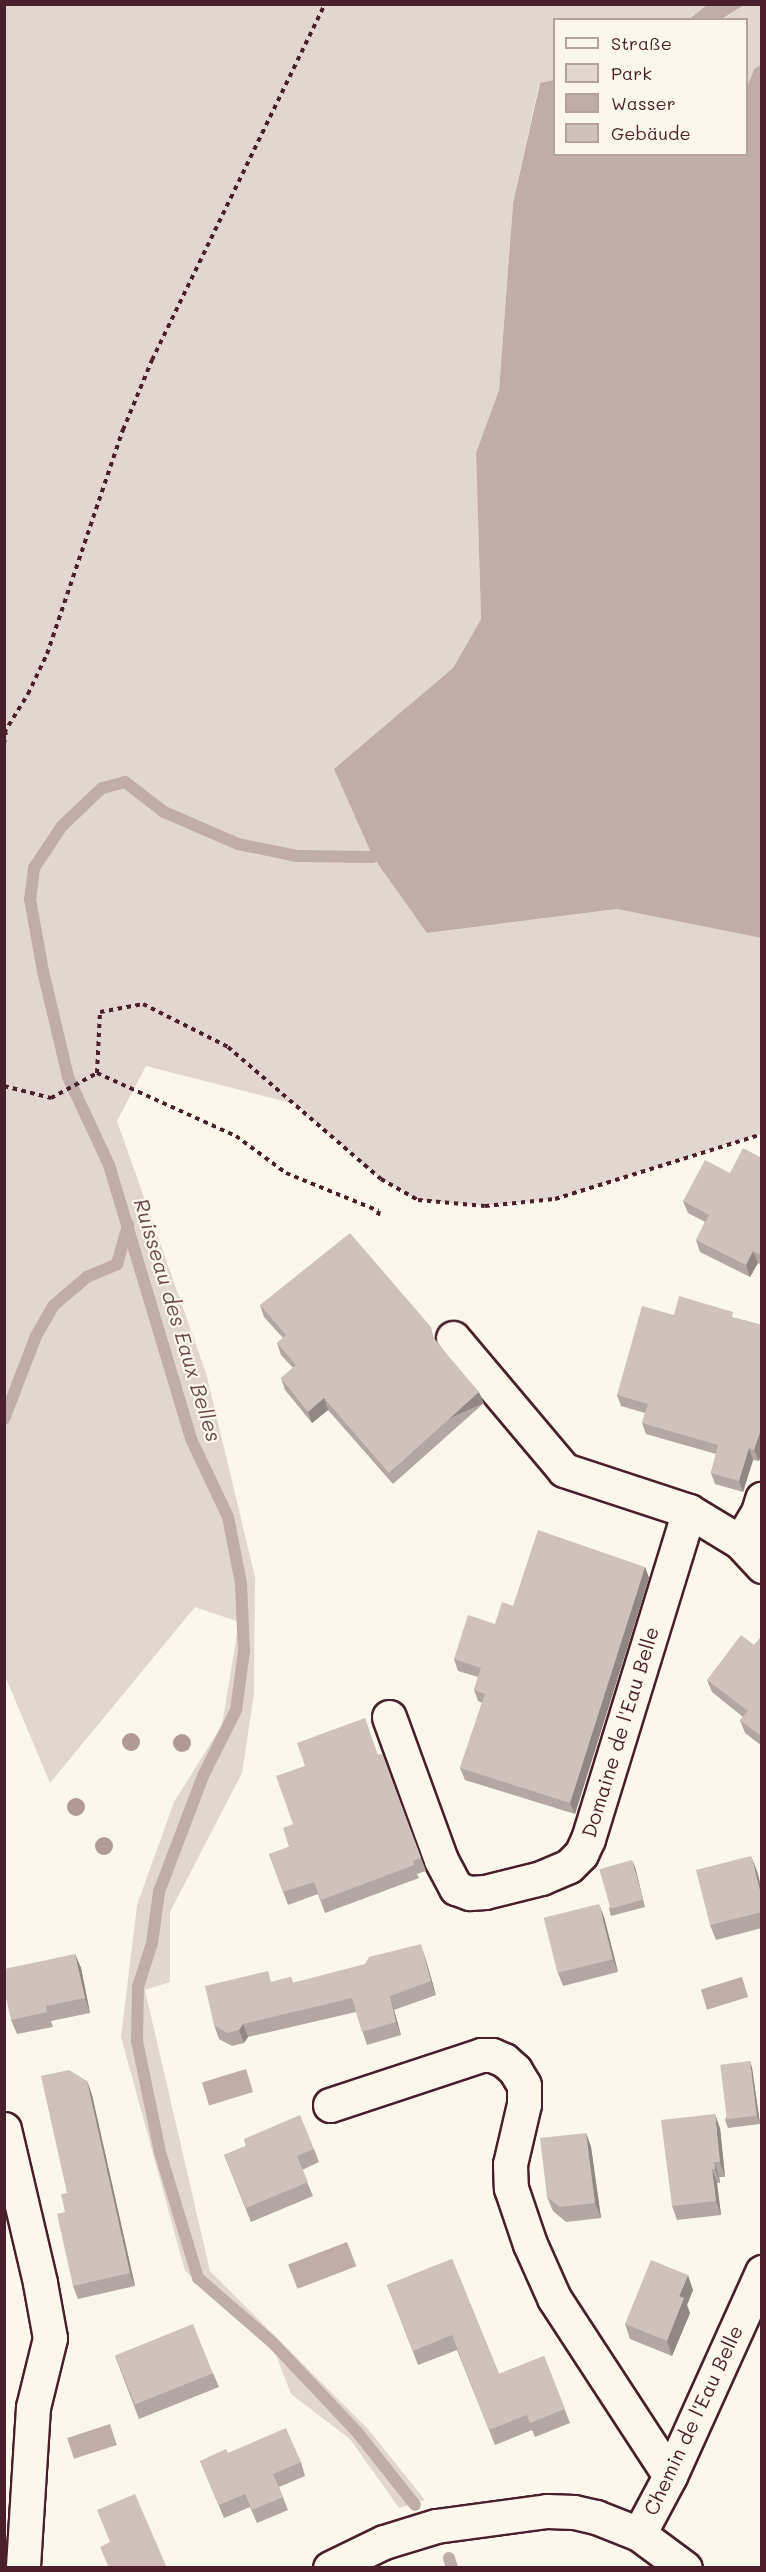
<!DOCTYPE html>
<meta charset="utf-8">
<style>
body{margin:0}
#map{position:relative;width:766px;height:2572px;overflow:hidden;background:#fbf7ec;font-family:Mali,sans-serif}
div>[style]{position:absolute}
[style*='--x']{left:calc(var(--x)*1px);top:calc(var(--y)*1px);width:calc(var(--w)*1px);rotate:calc(var(--a)*1deg)}
.green>*{inset:0;background:#e2d7d0}
.water>*{inset:0;background:#bfadaa;transform-origin:0 0}
.stream>*{height:12px;margin:-6px;padding:0 6px;transform-origin:6px;border-radius:6px;background:#bfadaa}
.path>*{height:4px;margin-top:-2px;transform-origin:0;background:repeating-linear-gradient(90deg,#4a1f2b 0 4.5px,transparent 0 9px)}
.roads{filter:drop-shadow(2px 0 #4a1f2b) drop-shadow(-2px 0 #4a1f2b) drop-shadow(0 2px #4a1f2b) drop-shadow(0 -2px #4a1f2b)}
.minor>*{height:33px;margin:-16.5px;padding:0 16.5px;transform-origin:16.5px;border-radius:16.5px;background:#fbf7ec}
.trees>*{width:18px;height:18px;margin:-9px;border-radius:50%;background:#af9a98}
.wall>*{inset:0;background:#b2a7a2}
.shaded-wall>*{inset:0;background:#918884;transform-origin:0 0}
.building>*{inset:0;background:#cfc2bc;transform-origin:0 0}
span{translate:-50% -50%;white-space:nowrap;text-align:center;line-height:1.15;-webkit-text-stroke:4.5px #fbf7ec;paint-order:stroke}
.street-label{font-size:20px;color:#4a1f2b}
.water-label{font-size:21px;color:#6d4a51;font-style:italic}
.frame{position:absolute;inset:0;border:6px solid #4a1f2b;pointer-events:none}
.legend{position:absolute;left:553px;top:18px;width:195px;height:138px;box-sizing:border-box;background:#fbf7ec;border:2px solid #b4a19f;margin:0;padding:8px 10px;list-style:none;font-size:18px;color:#4a1f2b}
.legend li{display:flex;align-items:center;gap:12px;height:30px}
.legend b{width:30px;border:2px solid #b4a19f}
</style>
<div id="map">
<div class="green">
<div style="clip-path:polygon(4px 5px,707px 5px,689px 19px,554px 20px,554px 80px,539px 84px,513px 203px,499px 390px,476px 453px,481px 619px,453px 668px,335px 769px,427px 933px,617px 909px,761px 938px,761px 1134px,555px 1199px,485px 1206px,418px 1200px,381px 1179px,295px 1104px,146px 1066px,117px 1121px,206px 1373px,255px 1577px,254px 1694px,242px 1773px,170px 1912px,170px 1982px,145px 1990px,210px 2271px,368px 2429px,425px 2500px,399px 2508px,350px 2439px,291px 2394px,274px 2350px,185px 2271px,121px 2037px,137px 1905px,174px 1802px,222px 1725px,239px 1622px,195px 1607px,50px 1783px,5px 1676px)"></div>
<div style="clip-path:polygon(744px 5px,761px 5px,761px 65px,754px 69px,747px 87px,746px 20px,722px 20px)"></div>
</div>
<div class="water">
<div style="clip-path:polygon(707px 5px,707px 4px,744px 5px,722px 19px,689px 19px)"></div>
<div style="clip-path:polygon(761px 65px,761px 938px,617px 909px,427px 933px,373px 857px,334px 769px,453px 668px,481px 619px,476px 453px,499px 390px,513px 203px,540px 83px,554px 80px,554px 154px,746px 154px,747px 87px,754px 69px)"></div>
<div style="left:742px;top:1977px;width:21px;height:43px;rotate:73deg"></div>
<div style="left:246px;top:2069px;width:24px;height:46px;rotate:73deg"></div>
<div style="left:347px;top:2242px;width:26px;height:63px;rotate:69deg"></div>
<div style="left:110px;top:2424px;width:22px;height:45px;rotate:72deg"></div>
</div>
<div class="stream">
<div style="--x:373;--y:857;--w:76;--a:-179.2"></div>
<div style="--x:297;--y:856;--w:60;--a:-168.5"></div>
<div style="--x:238;--y:844;--w:81;--a:-156.6"></div>
<div style="--x:164;--y:812;--w:49;--a:-142.4"></div>
<div style="--x:125;--y:782;--w:24;--a:165"></div>
<div style="--x:102;--y:788;--w:55;--a:136.5"></div>
<div style="--x:62;--y:826;--w:50;--a:123.7"></div>
<div style="--x:34;--y:868;--w:31;--a:97"></div>
<div style="--x:30;--y:899;--w:73;--a:79.8"></div>
<div style="--x:43;--y:971;--w:109;--a:76.7"></div>
<div style="--x:68;--y:1077;--w:97;--a:65"></div>
<div style="--x:109;--y:1165;--w:286;--a:73.3"></div>
<div style="--x:191;--y:1439;--w:86;--a:64.6"></div>
<div style="--x:228;--y:1517;--w:67;--a:78.9"></div>
<div style="--x:241;--y:1583;--w:68;--a:87.5"></div>
<div style="--x:244;--y:1651;--w:60;--a:97.7"></div>
<div style="--x:236;--y:1710;--w:74;--a:116.6"></div>
<div style="--x:203;--y:1776;--w:124;--a:110.8"></div>
<div style="--x:159;--y:1892;--w:51;--a:97.8"></div>
<div style="--x:152;--y:1943;--w:46;--a:107.7"></div>
<div style="--x:138;--y:1987;--w:54;--a:91.1"></div>
<div style="--x:137;--y:2041;--w:113;--a:78.3"></div>
<div style="--x:160;--y:2152;--w:132;--a:73.2"></div>
<div style="--x:198;--y:2278;--w:98;--a:40.9"></div>
<div style="--x:272;--y:2342;--w:124;--a:46.6"></div>
<div style="--x:357;--y:2432;--w:93;--a:51.5"></div>
<div style="--x:4;--y:1419;--w:89;--a:-68.9"></div>
<div style="--x:36;--y:1336;--w:34;--a:-60"></div>
<div style="--x:53;--y:1306;--w:45;--a:-40.5"></div>
<div style="--x:87;--y:1277;--w:33;--a:-23"></div>
<div style="--x:117;--y:1264;--w:41;--a:-74.2"></div>
<div style="--x:449;--y:2558;--w:10;--a:73"></div>
</div>
<div class="path">
<div style="--x:4;--y:733;--w:46;--a:-58.4"></div>
<div style="--x:28;--y:694;--w:44;--a:-64.6"></div>
<div style="--x:47;--y:654;--w:237;--a:-71.3"></div>
<div style="--x:123;--y:430;--w:76;--a:-67.5"></div>
<div style="--x:152;--y:360;--w:396;--a:-64.1"></div>
<div style="--x:4;--y:744;--w:12;--a:-81"></div>
<div style="--x:97;--y:1073;--w:61;--a:-87.2"></div>
<div style="--x:100;--y:1012;--w:44;--a:-10.5"></div>
<div style="--x:143;--y:1004;--w:95;--a:26.8"></div>
<div style="--x:228;--y:1047;--w:202;--a:40.8"></div>
<div style="--x:381;--y:1179;--w:43;--a:29.6"></div>
<div style="--x:418;--y:1200;--w:67;--a:5.1"></div>
<div style="--x:485;--y:1206;--w:70;--a:-5.7"></div>
<div style="--x:555;--y:1199;--w:217;--a:-17.4"></div>
<div style="--x:97;--y:1073;--w:153;--a:24.4"></div>
<div style="--x:236;--y:1136;--w:62;--a:36.5"></div>
<div style="--x:286;--y:1173;--w:100;--a:22.2"></div>
<div style="--x:379;--y:1211;--w:8;--a:104"></div>
<div style="--x:4;--y:1086;--w:49;--a:14.3"></div>
<div style="--x:51;--y:1098;--w:52;--a:-28.5"></div>
</div>
<div class="roads">
<div class="minor">
<div style="--x:453;--y:1338;--w:172;--a:49.9"></div>
<div style="--x:564;--y:1470;--w:132;--a:18.2"></div>
<div style="--x:689;--y:1511;--w:60;--a:31.3"></div>
<div style="--x:740;--y:1542;--w:33;--a:47"></div>
<div style="--x:740;--y:1542;--w:35;--a:-59"></div>
<div style="--x:758;--y:1512;--w:14;--a:-73"></div>
<div style="--x:389;--y:1717;--w:152;--a:70"></div>
<div style="--x:441;--y:1860;--w:32;--a:62"></div>
<div style="--x:456;--y:1888;--w:15;--a:20"></div>
<div style="--x:470;--y:1893;--w:15;--a:-4"></div>
<div style="--x:485;--y:1892;--w:58;--a:-14"></div>
<div style="--x:541;--y:1878;--w:30;--a:-23"></div>
<div style="--x:569;--y:1866;--w:17;--a:-45"></div>
<div style="--x:581;--y:1854;--w:17;--a:-65"></div>
<div style="--x:588;--y:1839;--w:343;--a:-72.9"></div>
<div style="--x:330;--y:2105;--w:159;--a:-18.3"></div>
<div style="--x:481;--y:2055;--w:11;--a:0"></div>
<div style="--x:492;--y:2055;--w:13;--a:23"></div>
<div style="--x:504;--y:2060;--w:15;--a:42"></div>
<div style="--x:515;--y:2070;--w:17;--a:59"></div>
<div style="--x:524;--y:2085;--w:19;--a:90"></div>
<div style="--x:524;--y:2104;--w:62;--a:103.1"></div>
<div style="--x:510;--y:2164;--w:24;--a:88"></div>
<div style="--x:511;--y:2188;--w:59;--a:71.3"></div>
<div style="--x:530;--y:2244;--w:59;--a:66"></div>
<div style="--x:554;--y:2298;--w:212;--a:56.9"></div>
<div style="--x:4;--y:2129;--w:158;--a:76.8"></div>
<div style="--x:40;--y:2283;--w:56;--a:79.7"></div>
<div style="--x:50;--y:2338;--w:71;--a:103.8"></div>
<div style="--x:33;--y:2407;--w:161;--a:93.6"></div>
<div style="--x:639;--y:2534;--w:66;--a:-61.9"></div>
<div style="--x:670;--y:2476;--w:224;--a:-65.7"></div>
<div style="--x:330;--y:2568;--w:60;--a:-25.7"></div>
<div style="--x:384;--y:2542;--w:54;--a:-17.1"></div>
<div style="--x:436;--y:2526;--w:112;--a:-7.7"></div>
<div style="--x:547;--y:2511;--w:27;--a:2"></div>
<div style="--x:574;--y:2512;--w:23;--a:13"></div>
<div style="--x:596;--y:2517;--w:46;--a:21.6"></div>
<div style="--x:639;--y:2534;--w:57;--a:36.5"></div>
</div>
</div>
<div class="trees">
<div style="left:131px;top:1742px"></div>
<div style="left:182px;top:1743px"></div>
<div style="left:76px;top:1807px"></div>
<div style="left:104px;top:1846px"></div>
</div>
<div class="wall">
<div style="clip-path:polygon(762px 1158px,762px 1265px,758px 1263px,750px 1277px,700px 1252px,696px 1240px,705px 1222px,688px 1213px,683px 1201px,730px 1173px)"></div>
<div style="clip-path:polygon(260px 1305px,435px 1339px,484px 1403px,393px 1484px,328px 1410px,312px 1423px,285px 1390px,281px 1378px,293px 1368px,281px 1355px,277px 1343px,283px 1338px,264px 1317px)"></div>
<div style="clip-path:polygon(674px 1315px,735px 1318px,762px 1325px,762px 1451px,759px 1461px,753px 1460px,743px 1492px,715px 1484px,711px 1473px,716px 1454px,646px 1434px,642px 1423px,645px 1413px,621px 1406px,617px 1395px)"></div>
<div style="clip-path:polygon(645px 1567px,649px 1578px,575px 1814px,465px 1780px,460px 1768px,482px 1703px,478px 1701px,474px 1690px,478px 1677px,458px 1671px,454px 1659px,495px 1624px,513px 1606px)"></div>
<div style="clip-path:polygon(762px 1636px,762px 1746px,745px 1733px,740px 1720px,743px 1717px,712px 1692px,707px 1680px,754px 1645px)"></div>
<div style="clip-path:polygon(382px 1754px,426px 1871px,417px 1874px,419px 1878px,325px 1913px,318px 1894px,288px 1905px,269px 1854px,289px 1847px,293px 1824px,378px 1755px)"></div>
<div style="clip-path:polygon(635px 1867px,645px 1907px,611px 1916px,609px 1908px)"></div>
<div style="clip-path:polygon(757px 1871px,762px 1891px,762px 1928px,716px 1940px,710px 1925px)"></div>
<div style="clip-path:polygon(604px 1917px,618px 1972px,563px 1986px,558px 1973px)"></div>
<div style="clip-path:polygon(75px 1954px,81px 1968px,90px 2013px,51px 2021px,53px 2027px,17px 2034px,11px 2020px)"></div>
<div style="clip-path:polygon(425px 1957px,436px 1995px,394px 2010px,401px 2035px,367px 2045px,356px 2012px,248px 2037px,244px 2043px,232px 2046px,219px 2039px,214px 2025px,272px 1982px,291px 1977px,293px 1983px)"></div>
<div style="clip-path:polygon(750px 2061px,752px 2068px,760px 2124px,728px 2128px,725px 2120px)"></div>
<div style="clip-path:polygon(87px 2081px,92px 2095px,135px 2286px,78px 2299px,73px 2286px,65px 2212px,67px 2193px)"></div>
<div style="clip-path:polygon(720px 2128px,725px 2177px,719px 2177px,720px 2183px,717px 2183px,721px 2215px,677px 2220px,672px 2206px)"></div>
<div style="clip-path:polygon(586px 2133px,591px 2147px,601px 2218px,566px 2222px,553px 2211px,547px 2197px)"></div>
<div style="clip-path:polygon(244px 2139px,314px 2149px,319px 2162px,302px 2170px,313px 2196px,251px 2222px,224px 2155px,246px 2146px)"></div>
<div style="clip-path:polygon(452px 2259px,499px 2374px,544px 2356px,570px 2423px,535px 2437px,532px 2430px,495px 2445px,457px 2350px,418px 2365px,387px 2285px)"></div>
<div style="clip-path:polygon(693px 2290px,687px 2305px,690px 2313px,672px 2356px,630px 2339px,625px 2324px)"></div>
<div style="clip-path:polygon(115px 2356px,213px 2373px,219px 2387px,139px 2419px)"></div>
<div style="clip-path:polygon(228px 2453px,301px 2462px,305px 2476px,279px 2487px,288px 2510px,257px 2523px,250px 2507px,224px 2518px,200px 2461px)"></div>
</div>
<div class="shaded-wall">
<div style="clip-path:polygon(753px 1251px,758px 1263px,750px 1277px,746px 1265px)"></div>
<div style="left:479px;top:1392px;width:12px;height:121px;rotate:66deg"></div>
<div style="clip-path:polygon(324px 1398px,328px 1410px,312px 1423px,308px 1412px)"></div>
<div style="clip-path:polygon(762px 1426px,762px 1451px,759px 1461px,754px 1450px)"></div>
<div style="clip-path:polygon(749px 1448px,753px 1460px,743px 1492px,739px 1481px)"></div>
<div style="clip-path:polygon(645px 1567px,649px 1578px,575px 1814px,570px 1803px)"></div>
<div style="clip-path:polygon(751px 1856px,757px 1871px,762px 1891px,762px 1898px)"></div>
<div style="clip-path:polygon(632px 1860px,635px 1867px,645px 1907px,643px 1899px)"></div>
<div style="clip-path:polygon(599px 1904px,604px 1917px,618px 1972px,613px 1959px)"></div>
<div style="clip-path:polygon(421px 1944px,425px 1957px,436px 1995px,431px 1981px)"></div>
<div style="clip-path:polygon(75px 1954px,81px 1968px,90px 2013px,85px 1998px)"></div>
<div style="clip-path:polygon(390px 1996px,394px 2010px,401px 2035px,396px 2022px)"></div>
<div style="clip-path:polygon(243px 2024px,248px 2037px,244px 2043px,239px 2030px)"></div>
<div style="clip-path:polygon(750px 2061px,752px 2068px,760px 2124px,757px 2116px)"></div>
<div style="clip-path:polygon(87px 2081px,92px 2095px,135px 2286px,130px 2273px)"></div>
<div style="clip-path:polygon(715px 2114px,720px 2128px,725px 2177px,720px 2162px)"></div>
<div style="clip-path:polygon(586px 2133px,591px 2147px,601px 2218px,595px 2203px)"></div>
<div style="clip-path:polygon(714px 2162px,719px 2177px,720px 2183px,715px 2169px)"></div>
<div style="clip-path:polygon(712px 2169px,717px 2183px,721px 2215px,716px 2201px)"></div>
<div style="clip-path:polygon(688px 2275px,693px 2290px,687px 2305px,690px 2313px,672px 2356px,667px 2341px,679px 2296px)"></div>
</div>
<div class="building">
<div style="clip-path:polygon(743px 1148px,762px 1158px,762px 1255px,753px 1251px,746px 1265px,696px 1240px,709px 1215px,683px 1201px,705px 1160px,730px 1173px)"></div>
<div style="clip-path:polygon(350px 1233px,431px 1327px,434px 1339px,479px 1392px,389px 1473px,324px 1398px,308px 1412px,281px 1378px,296px 1365px,277px 1343px,286px 1335px,260px 1305px)"></div>
<div style="clip-path:polygon(679px 1296px,733px 1312px,732px 1317px,762px 1325px,762px 1426px,754px 1450px,749px 1448px,739px 1481px,711px 1473px,718px 1445px,642px 1423px,648px 1404px,617px 1395px,642px 1306px,674px 1315px)"></div>
<div style="clip-path:polygon(538px 1530px,645px 1567px,570px 1803px,460px 1768px,485px 1694px,474px 1690px,481px 1668px,454px 1659px,468px 1615px,495px 1624px,502px 1602px,513px 1606px)"></div>
<div style="clip-path:polygon(741px 1635px,754px 1645px,762px 1636px,762px 1737px,740px 1720px,748px 1711px,707px 1680px)"></div>
<div style="clip-path:polygon(365px 1718px,378px 1755px,382px 1754px,421px 1858px,413px 1861px,414px 1865px,321px 1900px,314px 1882px,283px 1892px,269px 1854px,289px 1847px,283px 1828px,293px 1824px,276px 1776px,305px 1766px,297px 1743px)"></div>
<div style="clip-path:polygon(751px 1856px,762px 1898px,762px 1912px,710px 1925px,696px 1870px)"></div>
<div style="left:632px;top:1860px;width:41px;height:34px;rotate:74deg"></div>
<div style="left:599px;top:1904px;width:57px;height:57px;rotate:76deg"></div>
<div style="clip-path:polygon(421px 1944px,431px 1981px,390px 1996px,396px 2022px,362px 2032px,352px 1998px,243px 2024px,239px 2030px,227px 2033px,214px 2025px,205px 1986px,268px 1971px,271px 1982px,291px 1977px,292px 1983px,365px 1964px,369px 1957px)"></div>
<div style="clip-path:polygon(75px 1954px,85px 1998px,46px 2006px,47px 2012px,11px 2020px,4px 1989px,4px 1969px)"></div>
<div style="left:750px;top:2061px;width:55px;height:30px;rotate:83deg"></div>
<div style="clip-path:polygon(69px 2070px,87px 2081px,130px 2273px,73px 2286px,57px 2214px,65px 2212px,61px 2194px,67px 2193px,41px 2076px)"></div>
<div style="clip-path:polygon(715px 2114px,720px 2162px,714px 2162px,715px 2169px,712px 2169px,716px 2201px,672px 2206px,661px 2120px)"></div>
<div style="clip-path:polygon(300px 2115px,314px 2149px,297px 2156px,308px 2182px,246px 2208px,224px 2155px,247px 2146px,244px 2139px)"></div>
<div style="clip-path:polygon(586px 2133px,595px 2203px,560px 2207px,547px 2197px,540px 2138px)"></div>
<div style="clip-path:polygon(452px 2259px,499px 2374px,544px 2356px,565px 2409px,530px 2423px,527px 2415px,489px 2430px,452px 2335px,413px 2351px,387px 2285px)"></div>
<div style="clip-path:polygon(651px 2260px,688px 2275px,679px 2296px,684px 2298px,667px 2341px,625px 2324px)"></div>
<div style="left:193px;top:2324px;width:53px;height:84px;rotate:68deg"></div>
<div style="clip-path:polygon(286px 2428px,301px 2462px,273px 2474px,283px 2497px,252px 2510px,245px 2494px,219px 2505px,200px 2461px,226px 2449px,228px 2453px)"></div>
<div style="clip-path:polygon(135px 2494px,167px 2568px,109px 2568px,100px 2547px,110px 2542px,97px 2510px)"></div>
</div>
<div class="street-label">
<span style="left:620px;top:1732px;rotate:-73deg">Domaine de l'Eau Belle</span>
<span style="left:693px;top:2420px;rotate:-65deg">Chemin de l'Eau Belle</span>
</div>
<div class="water-label">
<span style="left:178px;top:1320px;rotate:73deg">Ruisseau des Eaux Belles</span>
</div>
<div class="frame"></div>
<ul class="legend">
<li><b style="height:8px;background:#fbf7ec"></b>Straße</li>
<li><b style="height:16px;background:#e2d7d0"></b>Park</li>
<li><b style="height:16px;background:#bfadaa"></b>Wasser</li>
<li><b style="height:16px;background:#cfc2bc"></b>Gebäude</li>
</ul>
</div>
